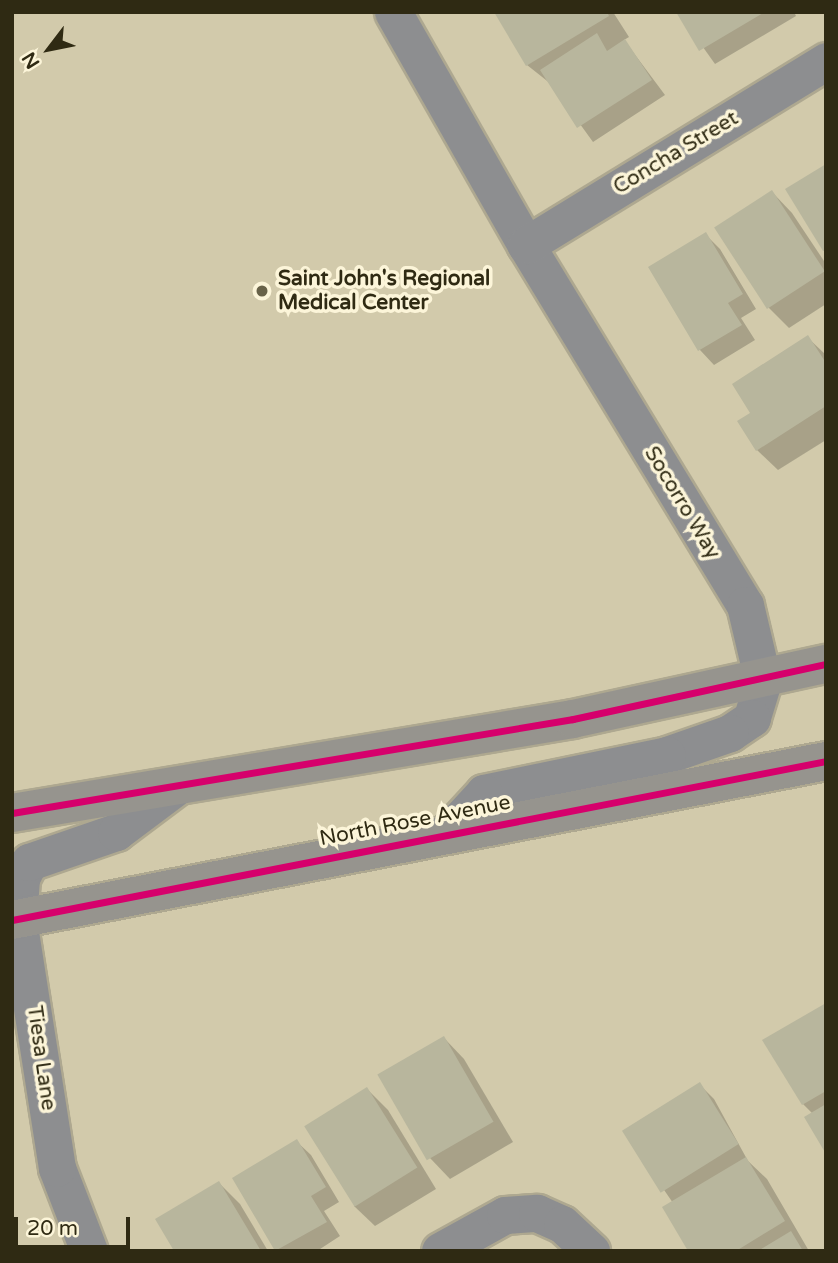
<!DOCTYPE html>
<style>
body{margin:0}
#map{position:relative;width:838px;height:1263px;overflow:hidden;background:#d2caab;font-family:"Varela Round",sans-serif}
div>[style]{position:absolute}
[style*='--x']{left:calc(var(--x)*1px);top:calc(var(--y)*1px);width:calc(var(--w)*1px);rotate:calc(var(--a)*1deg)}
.shadow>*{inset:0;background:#0003}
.building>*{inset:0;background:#b8b69d;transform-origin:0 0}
.roads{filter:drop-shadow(2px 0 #aea890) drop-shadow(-2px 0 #aea890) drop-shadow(0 2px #aea890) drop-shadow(0 -2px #aea890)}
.street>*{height:37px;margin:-18.5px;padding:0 18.5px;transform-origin:18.5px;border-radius:18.5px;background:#8d8e90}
.secondary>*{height:38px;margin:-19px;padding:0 19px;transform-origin:19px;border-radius:19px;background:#96948e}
.cycleway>*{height:7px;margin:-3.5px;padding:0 3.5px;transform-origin:3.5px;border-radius:3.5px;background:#d6006c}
.dots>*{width:19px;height:19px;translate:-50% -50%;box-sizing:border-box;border:4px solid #fcf5d9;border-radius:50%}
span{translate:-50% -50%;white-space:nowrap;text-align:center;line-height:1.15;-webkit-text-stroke:7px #fcf5d9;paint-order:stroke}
.street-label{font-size:21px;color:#2f2a13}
.poi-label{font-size:21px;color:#2f2a13;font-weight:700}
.left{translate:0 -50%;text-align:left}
.frame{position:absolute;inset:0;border:14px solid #2f2a13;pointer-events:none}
.north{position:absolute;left:14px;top:14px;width:70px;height:70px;-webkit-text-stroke:5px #fcf5d9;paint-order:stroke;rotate:238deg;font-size:19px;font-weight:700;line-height:28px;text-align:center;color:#2f2a13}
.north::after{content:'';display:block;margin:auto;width:24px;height:32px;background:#2f2a13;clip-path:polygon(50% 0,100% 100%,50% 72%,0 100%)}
.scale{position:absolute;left:14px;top:1217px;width:116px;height:32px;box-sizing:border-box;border:4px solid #2f2a13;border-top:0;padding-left:9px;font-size:21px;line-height:24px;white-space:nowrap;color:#2f2a13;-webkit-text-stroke:5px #fcf5d9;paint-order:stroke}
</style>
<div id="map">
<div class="shadow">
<div style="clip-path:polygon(496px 12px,613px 12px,629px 37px,624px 40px,665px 95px,593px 142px,551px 84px,527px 65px)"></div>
<div style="clip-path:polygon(678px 12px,794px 12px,796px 16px,715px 64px)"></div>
<div style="clip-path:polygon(772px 192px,792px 213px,826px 264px,826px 304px,789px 328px,769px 308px)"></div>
<div style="clip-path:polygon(705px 234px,720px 249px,756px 309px,741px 318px,755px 340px,714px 365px,700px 350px,650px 268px)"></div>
<div style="clip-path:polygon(807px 337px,826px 355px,826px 440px,778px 470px,757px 450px,752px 413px)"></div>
<div style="clip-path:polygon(826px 1005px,826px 1150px,813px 1114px,803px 1104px)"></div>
<div style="clip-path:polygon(444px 1038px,464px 1059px,513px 1142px,450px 1179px,430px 1158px,380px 1076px)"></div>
<div style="clip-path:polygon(700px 1085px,714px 1099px,748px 1161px,767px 1179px,809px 1251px,690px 1251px,673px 1203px,625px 1133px)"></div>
<div style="clip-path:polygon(367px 1089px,388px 1110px,436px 1189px,375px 1226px,354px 1206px)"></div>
<div style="clip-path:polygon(296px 1141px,311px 1155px,339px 1202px,324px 1211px,340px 1236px,317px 1251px,277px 1251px,234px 1178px)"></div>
<div style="clip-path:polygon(219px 1183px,240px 1204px,268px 1251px,177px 1251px)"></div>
</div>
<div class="building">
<div style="clip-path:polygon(494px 12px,607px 12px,609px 16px,526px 66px)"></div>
<div style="clip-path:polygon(676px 12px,765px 12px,699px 51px)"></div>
<div style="clip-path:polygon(597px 33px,607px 51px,625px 39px,652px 80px,577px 128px,540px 70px)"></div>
<div style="clip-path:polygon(826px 164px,826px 250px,823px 251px,785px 189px)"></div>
<div style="left:772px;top:190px;width:97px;height:69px;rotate:57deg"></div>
<div style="clip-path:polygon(706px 232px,743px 294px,728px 303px,742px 325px,698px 351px,648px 267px)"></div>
<div style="clip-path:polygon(808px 335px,826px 363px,826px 406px,756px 451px,737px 421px,750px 413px,732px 384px)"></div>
<div style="clip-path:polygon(826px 1003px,826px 1091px,802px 1105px,762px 1040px)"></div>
<div style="left:444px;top:1036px;width:99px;height:77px;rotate:60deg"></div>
<div style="left:700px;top:1082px;width:73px;height:92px;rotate:58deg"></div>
<div style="left:367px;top:1087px;width:95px;height:74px;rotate:58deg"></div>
<div style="clip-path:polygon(826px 1104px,826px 1154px,804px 1117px)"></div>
<div style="clip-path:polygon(297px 1139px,326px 1187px,311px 1196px,327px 1222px,275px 1251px,232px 1178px)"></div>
<div style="clip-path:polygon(746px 1157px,785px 1221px,736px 1251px,688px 1251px,662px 1207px)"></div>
<div style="clip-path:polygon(219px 1181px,261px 1251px,174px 1251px,155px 1219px)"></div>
<div style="clip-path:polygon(791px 1231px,803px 1251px,758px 1251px)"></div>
</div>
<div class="roads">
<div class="street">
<div style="--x:393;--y:12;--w:268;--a:60.3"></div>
<div style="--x:526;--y:245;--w:421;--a:58.7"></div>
<div style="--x:745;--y:605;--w:78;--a:76.7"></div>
<div style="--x:763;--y:681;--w:39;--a:107"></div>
<div style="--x:752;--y:718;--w:27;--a:146"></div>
<div style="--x:730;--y:733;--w:67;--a:160.8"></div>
<div style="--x:667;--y:755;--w:187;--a:168.3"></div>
<div style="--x:484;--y:793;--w:53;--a:132.7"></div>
<div style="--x:526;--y:245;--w:352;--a:-31.5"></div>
<div style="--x:89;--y:1251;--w:89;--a:-111.1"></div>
<div style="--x:57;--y:1168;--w:251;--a:-98.9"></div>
<div style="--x:18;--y:920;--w:42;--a:-85.9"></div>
<div style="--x:21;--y:878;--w:18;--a:-63"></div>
<div style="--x:29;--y:862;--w:92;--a:-19"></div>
<div style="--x:116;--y:832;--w:75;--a:-36.9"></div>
<div style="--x:440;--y:1251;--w:74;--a:-29"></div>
<div style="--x:505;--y:1215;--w:32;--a:-4"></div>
<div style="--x:537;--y:1213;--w:27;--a:24"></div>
<div style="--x:562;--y:1224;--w:40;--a:43"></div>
</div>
<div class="secondary">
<div style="--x:12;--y:813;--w:569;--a:-9.51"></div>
<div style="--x:573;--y:719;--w:259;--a:-12.3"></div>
<div style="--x:12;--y:920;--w:829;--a:-11.05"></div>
</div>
</div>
<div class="cycleway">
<div style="--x:12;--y:813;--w:569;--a:-9.51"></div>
<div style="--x:573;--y:719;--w:259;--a:-12.3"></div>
<div style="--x:12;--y:920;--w:829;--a:-11.05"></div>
</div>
<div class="dots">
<div style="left:262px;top:291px;background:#686248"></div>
</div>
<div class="street-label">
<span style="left:676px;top:153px;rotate:-31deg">Concha Street</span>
<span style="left:682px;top:503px;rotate:59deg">Socorro Way</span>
<span style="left:415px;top:821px;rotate:-11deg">North Rose Avenue</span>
<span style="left:41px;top:1058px;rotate:82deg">Tiesa Lane</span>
</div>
<div class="poi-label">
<span class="left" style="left:278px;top:291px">Saint John's Regional<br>Medical Center</span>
</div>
<div class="frame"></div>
<div class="north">N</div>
<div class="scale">20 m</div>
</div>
